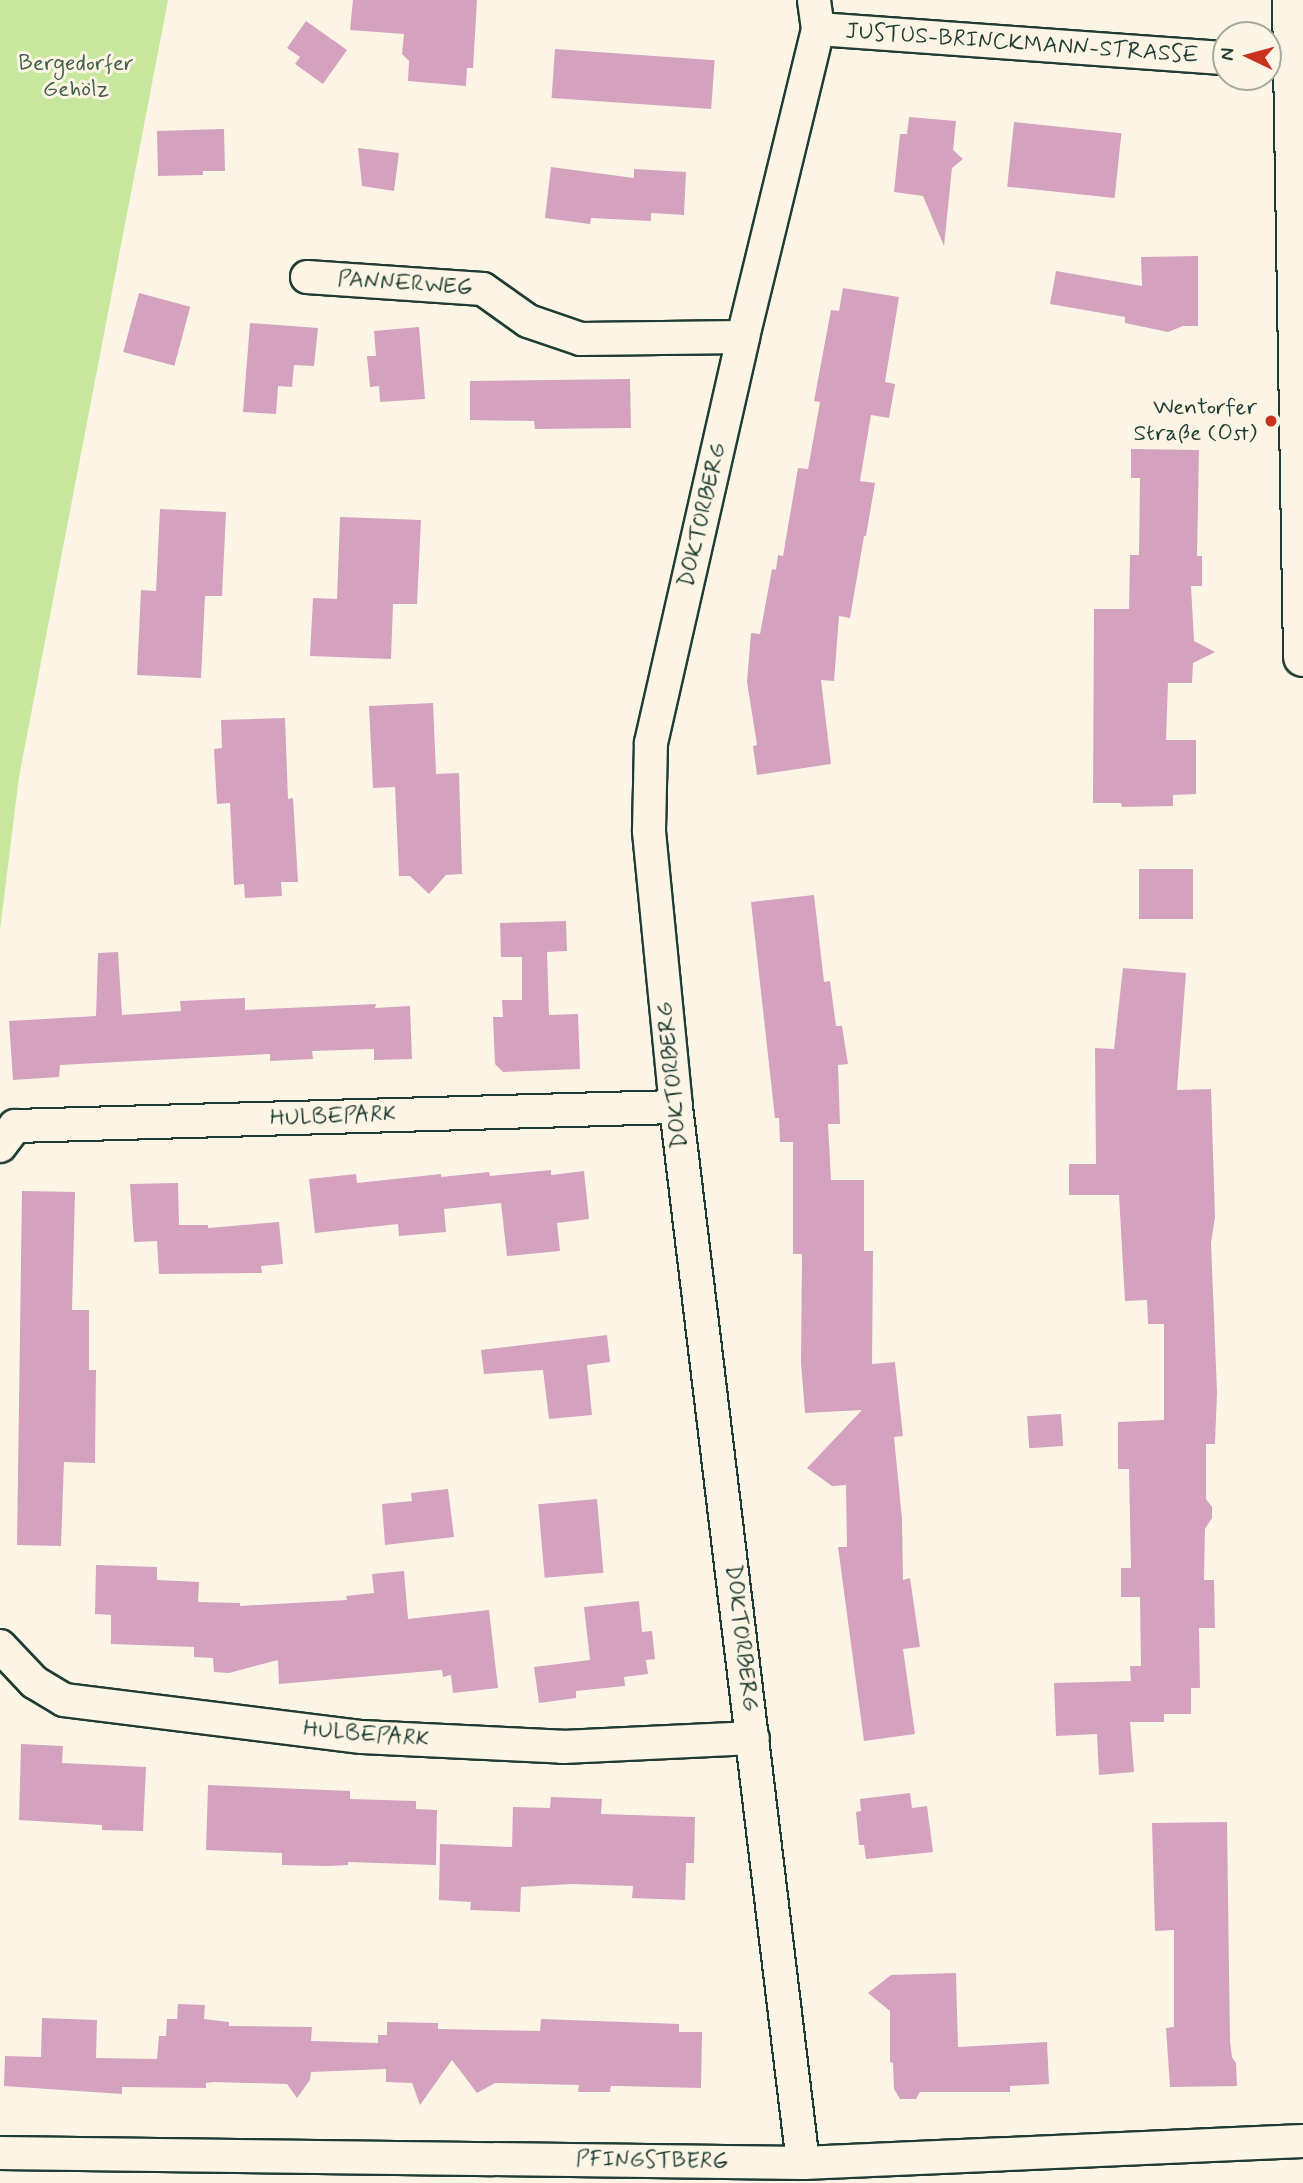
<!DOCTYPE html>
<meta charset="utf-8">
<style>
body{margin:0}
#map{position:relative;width:1303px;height:2183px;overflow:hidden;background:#fcf5e5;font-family:Mynerve,sans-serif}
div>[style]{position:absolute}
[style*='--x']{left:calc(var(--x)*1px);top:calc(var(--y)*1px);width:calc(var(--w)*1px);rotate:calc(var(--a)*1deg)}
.green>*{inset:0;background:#c7e79f}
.building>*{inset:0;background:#d4a2bf;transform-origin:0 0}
.roads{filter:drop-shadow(2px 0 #1f3d34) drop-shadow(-2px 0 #1f3d34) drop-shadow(0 2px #1f3d34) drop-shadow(0 -2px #1f3d34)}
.street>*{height:32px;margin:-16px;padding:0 16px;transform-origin:16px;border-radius:16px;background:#fcf5e5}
.primary>*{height:38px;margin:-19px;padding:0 19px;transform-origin:19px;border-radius:19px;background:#fcf5e5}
.dots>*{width:19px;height:19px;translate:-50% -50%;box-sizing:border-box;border:4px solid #fcf5e5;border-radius:50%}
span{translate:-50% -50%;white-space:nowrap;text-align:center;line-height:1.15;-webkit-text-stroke:6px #fcf5e5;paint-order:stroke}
.street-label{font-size:23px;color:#1f3d34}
.park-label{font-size:23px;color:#415f49}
.poi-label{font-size:23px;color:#1f3d34}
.right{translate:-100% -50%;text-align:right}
.north{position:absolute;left:1212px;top:21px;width:70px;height:70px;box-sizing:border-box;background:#fcf5e5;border:2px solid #a4ab9e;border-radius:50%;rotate:275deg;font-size:19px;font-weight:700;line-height:28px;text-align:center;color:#1f3d34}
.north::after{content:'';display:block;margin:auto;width:24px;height:32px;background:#c8321e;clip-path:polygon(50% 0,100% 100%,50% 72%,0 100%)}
</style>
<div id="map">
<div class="green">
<div style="clip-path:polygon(0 0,168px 0,19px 777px,0 930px)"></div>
</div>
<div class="building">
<div style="clip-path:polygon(353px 0,477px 0,473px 68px,467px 68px,466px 86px,408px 81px,409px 61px,402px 54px,404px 34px,350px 30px)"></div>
<div style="clip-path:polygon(306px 21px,347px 50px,323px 84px,295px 64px,300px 57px,287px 48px)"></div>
<div style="left:555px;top:49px;width:160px;height:49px;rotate:4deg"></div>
<div style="clip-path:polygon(909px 117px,956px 121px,953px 150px,963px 159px,952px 168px,944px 246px,923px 196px,894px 192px,900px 134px,907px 134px)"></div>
<div style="left:1014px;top:122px;width:108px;height:65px;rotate:6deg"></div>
<div style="clip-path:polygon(224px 129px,225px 171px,203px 171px,203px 175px,158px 176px,157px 131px)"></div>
<div style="clip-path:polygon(358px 148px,399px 153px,394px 191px,362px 186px)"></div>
<div style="clip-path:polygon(551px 167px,634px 178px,634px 169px,686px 172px,684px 215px,651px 213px,651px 221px,591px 218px,590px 224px,545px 218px)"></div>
<div style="clip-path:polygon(1198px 256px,1198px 326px,1183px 326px,1168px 332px,1125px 323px,1125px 317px,1050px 304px,1056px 271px,1142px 286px,1141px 257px)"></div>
<div style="clip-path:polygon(843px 288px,899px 297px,885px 382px,895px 384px,889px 418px,871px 415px,860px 481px,875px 483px,866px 536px,864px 536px,850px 618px,839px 616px,834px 681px,821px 680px,831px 764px,757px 775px,753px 746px,757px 745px,747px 682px,751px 633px,760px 634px,772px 569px,776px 570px,778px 555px,783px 556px,798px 468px,808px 469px,820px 402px,814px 401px,831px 310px,839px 311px)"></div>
<div style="left:139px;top:293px;width:53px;height:61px;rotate:15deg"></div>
<div style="clip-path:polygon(250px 323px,318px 328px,314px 366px,294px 365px,292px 387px,278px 386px,276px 414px,243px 412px)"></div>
<div style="clip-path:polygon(419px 327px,425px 399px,380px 402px,379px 386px,370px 387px,367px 356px,376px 356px,374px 331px)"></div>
<div style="clip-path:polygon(630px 379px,631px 428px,535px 429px,534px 421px,470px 420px,470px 381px)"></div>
<div style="clip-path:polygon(1131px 449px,1199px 450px,1197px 556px,1202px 556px,1202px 586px,1191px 586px,1194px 641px,1215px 652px,1193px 663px,1192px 683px,1168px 683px,1166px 740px,1196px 740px,1196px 794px,1173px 795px,1173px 806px,1122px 807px,1121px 803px,1093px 803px,1094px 609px,1129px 609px,1130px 555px,1139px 555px,1140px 478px,1131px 478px)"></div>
<div style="clip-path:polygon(160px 509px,226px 512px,222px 596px,205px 596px,201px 678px,137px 675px,141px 590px,156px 591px)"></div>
<div style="clip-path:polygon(340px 517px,421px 520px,417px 604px,393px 604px,391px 659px,310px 656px,313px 598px,337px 599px)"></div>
<div style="clip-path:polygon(433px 703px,436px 774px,459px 773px,462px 874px,446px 875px,429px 894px,410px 876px,399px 876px,395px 787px,373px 788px,369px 706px)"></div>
<div style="clip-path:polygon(285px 718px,288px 799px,293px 798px,298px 882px,281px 882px,282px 896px,245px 898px,244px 884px,234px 885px,230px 803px,217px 804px,214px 749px,222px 748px,221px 720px)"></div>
<div style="left:1139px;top:869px;width:54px;height:50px"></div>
<div style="clip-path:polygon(814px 895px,824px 982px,830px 981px,836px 1026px,842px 1026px,848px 1064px,838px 1065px,840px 1124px,828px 1124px,831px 1180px,864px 1180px,864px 1251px,873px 1251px,872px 1364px,895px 1362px,903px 1436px,894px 1437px,902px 1519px,903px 1580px,910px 1578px,920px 1647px,903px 1649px,915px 1734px,864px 1741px,838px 1547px,847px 1547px,846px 1485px,832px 1486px,807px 1468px,862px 1410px,805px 1413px,801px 1363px,802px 1254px,793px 1254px,793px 1142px,780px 1142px,779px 1118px,775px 1118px,751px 902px)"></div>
<div style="clip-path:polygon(566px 921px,567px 951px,547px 952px,549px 1015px,578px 1014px,580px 1069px,503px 1072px,495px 1064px,493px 1017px,503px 1017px,502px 1000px,522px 1000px,522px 957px,501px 957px,500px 923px)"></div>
<div style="clip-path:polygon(118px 952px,122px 1015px,181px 1011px,180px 1001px,245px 998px,245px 1010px,376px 1004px,375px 1008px,410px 1006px,412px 1059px,374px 1060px,374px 1049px,312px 1051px,313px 1059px,270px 1061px,270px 1054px,60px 1065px,59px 1077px,13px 1080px,9px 1021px,96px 1016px,98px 953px)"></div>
<div style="clip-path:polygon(1123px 968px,1186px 973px,1177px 1090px,1211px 1089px,1215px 1217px,1211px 1243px,1217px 1392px,1215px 1444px,1206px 1444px,1206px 1499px,1212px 1507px,1212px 1518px,1205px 1529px,1204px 1580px,1214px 1580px,1215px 1628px,1199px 1628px,1200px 1688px,1191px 1688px,1191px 1714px,1164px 1714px,1164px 1722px,1130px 1722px,1134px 1772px,1099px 1775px,1097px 1734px,1056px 1736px,1054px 1683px,1131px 1681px,1130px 1666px,1141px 1666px,1140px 1597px,1121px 1597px,1121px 1568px,1131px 1568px,1129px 1469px,1118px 1469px,1118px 1422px,1164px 1420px,1164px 1324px,1148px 1324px,1147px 1300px,1125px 1301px,1119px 1195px,1069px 1195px,1069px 1164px,1096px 1164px,1095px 1048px,1114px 1049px)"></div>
<div style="clip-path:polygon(551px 1170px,551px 1175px,584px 1171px,589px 1219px,557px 1223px,560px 1251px,507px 1256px,501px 1203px,444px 1209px,446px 1232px,399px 1236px,398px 1224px,315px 1233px,309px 1179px,356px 1174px,357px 1183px,441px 1174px,441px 1177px,489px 1172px,490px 1176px)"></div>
<div style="clip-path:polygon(178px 1183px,179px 1225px,208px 1225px,208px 1228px,279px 1222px,283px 1264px,261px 1266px,262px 1273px,159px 1274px,157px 1241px,134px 1242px,130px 1184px)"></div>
<div style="clip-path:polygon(22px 1191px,75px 1192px,72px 1310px,89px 1310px,89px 1370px,96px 1370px,95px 1463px,64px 1462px,61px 1546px,17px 1545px)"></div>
<div style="clip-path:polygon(607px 1335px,610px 1362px,587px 1365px,592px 1415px,549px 1419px,543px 1370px,484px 1374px,481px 1350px)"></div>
<div style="left:1061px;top:1414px;width:32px;height:34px;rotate:86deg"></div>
<div style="clip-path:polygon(448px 1489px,454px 1537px,385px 1545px,382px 1504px,412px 1501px,411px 1493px)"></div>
<div style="left:597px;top:1499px;width:74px;height:59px;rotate:85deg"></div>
<div style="clip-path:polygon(96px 1565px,157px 1567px,157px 1580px,199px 1582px,198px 1602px,240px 1603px,240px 1606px,347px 1600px,346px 1596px,374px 1593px,372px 1574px,404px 1571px,408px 1619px,489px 1610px,498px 1688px,453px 1693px,451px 1675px,443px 1677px,442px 1670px,279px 1684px,278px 1660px,229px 1673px,214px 1672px,213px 1658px,194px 1657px,194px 1647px,111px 1644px,111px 1615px,95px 1614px)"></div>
<div style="clip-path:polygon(639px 1601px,642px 1632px,652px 1631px,655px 1659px,646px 1660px,648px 1674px,624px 1677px,625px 1686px,576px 1691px,576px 1698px,539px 1703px,534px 1667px,590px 1660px,584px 1607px)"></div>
<div style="clip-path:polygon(21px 1744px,63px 1746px,62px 1763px,146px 1767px,143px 1831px,102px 1830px,102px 1825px,19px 1820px)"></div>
<div style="clip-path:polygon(208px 1785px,350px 1791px,350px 1799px,416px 1801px,416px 1809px,437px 1810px,436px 1865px,348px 1862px,348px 1865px,328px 1866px,282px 1865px,282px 1853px,206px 1850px)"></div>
<div style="clip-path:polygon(910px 1793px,912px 1808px,927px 1806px,933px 1852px,866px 1859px,864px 1845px,859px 1845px,856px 1812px,861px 1811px,860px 1799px)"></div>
<div style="clip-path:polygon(551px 1797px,602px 1799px,601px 1814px,695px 1817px,694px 1863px,686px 1863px,685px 1900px,632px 1898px,633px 1886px,571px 1884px,521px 1887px,520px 1912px,470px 1910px,471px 1902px,439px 1900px,440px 1844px,512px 1847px,513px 1807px,550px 1808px)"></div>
<div style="clip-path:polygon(1227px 1822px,1230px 2042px,1232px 2057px,1236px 2063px,1237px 2086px,1170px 2087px,1166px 2028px,1174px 2027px,1174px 1930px,1155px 1931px,1152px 1823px)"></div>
<div style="clip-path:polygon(956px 1973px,958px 2047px,1047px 2042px,1049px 2084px,1010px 2086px,1010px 2092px,920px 2092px,916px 2099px,900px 2099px,894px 2089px,893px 2063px,890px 2062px,890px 2011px,868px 1993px,891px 1975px)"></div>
<div style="clip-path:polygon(178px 2004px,205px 2005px,204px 2019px,229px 2022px,229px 2026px,312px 2027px,311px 2041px,378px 2043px,378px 2035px,387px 2035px,387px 2022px,438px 2023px,438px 2029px,540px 2031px,541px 2019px,679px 2024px,679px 2032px,702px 2032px,701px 2088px,618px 2086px,611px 2086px,610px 2092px,578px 2092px,579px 2085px,495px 2083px,477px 2093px,452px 2060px,420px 2105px,412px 2083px,386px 2082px,386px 2069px,311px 2072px,310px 2080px,297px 2098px,287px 2084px,214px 2082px,206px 2083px,206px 2088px,122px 2087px,122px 2094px,4px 2086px,5px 2056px,41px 2057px,42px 2018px,97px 2020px,96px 2058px,157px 2059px,159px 2036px,166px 2036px,167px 2019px,177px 2019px)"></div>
</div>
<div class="roads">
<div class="street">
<div style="--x:818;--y:29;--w:409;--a:4.1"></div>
<div style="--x:1268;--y:55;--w:35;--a:-3"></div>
<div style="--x:307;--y:277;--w:176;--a:3.9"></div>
<div style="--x:483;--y:289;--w:55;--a:35.4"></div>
<div style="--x:528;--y:321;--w:56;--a:18.8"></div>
<div style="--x:581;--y:339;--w:162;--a:-0.7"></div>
<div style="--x:0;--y:1146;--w:25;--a:-53"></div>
<div style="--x:15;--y:1126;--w:661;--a:-1.65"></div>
<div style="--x:0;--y:1646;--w:50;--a:46.6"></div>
<div style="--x:34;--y:1682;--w:35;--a:31"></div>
<div style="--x:64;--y:1700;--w:300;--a:7.1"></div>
<div style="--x:362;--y:1737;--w:201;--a:2.8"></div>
<div style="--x:563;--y:1747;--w:190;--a:-2.7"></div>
<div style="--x:0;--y:2153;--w:803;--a:0.71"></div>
<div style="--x:803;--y:2163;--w:500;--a:-2.52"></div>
<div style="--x:803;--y:2163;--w:1064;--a:-96.86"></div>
<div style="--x:676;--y:1107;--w:278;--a:-95.6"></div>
<div style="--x:649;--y:830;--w:87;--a:-88.7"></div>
<div style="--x:651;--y:743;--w:416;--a:-77.2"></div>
<div style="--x:743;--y:337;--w:317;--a:-76.3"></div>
<div style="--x:818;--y:29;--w:29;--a:-98"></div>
</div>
<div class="primary">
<div style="--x:1292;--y:0;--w:657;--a:89.04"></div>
</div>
</div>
<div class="dots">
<div style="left:1271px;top:421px;background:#c8321e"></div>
</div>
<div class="street-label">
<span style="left:1022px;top:44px;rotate:4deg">JUSTUS-BRINCKMANN-STRASSE</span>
<span style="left:405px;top:284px;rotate:4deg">PANNERWEG</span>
<span style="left:703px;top:515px;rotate:-77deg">DOKTORBERG</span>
<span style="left:673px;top:1075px;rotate:-96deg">DOKTORBERG</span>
<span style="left:333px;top:1117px;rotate:-2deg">HULBEPARK</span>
<span style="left:741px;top:1638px;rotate:83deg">DOKTORBERG</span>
<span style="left:366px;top:1735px;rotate:5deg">HULBEPARK</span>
<span style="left:652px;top:2161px;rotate:1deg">PFINGSTBERG</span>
</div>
<div class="park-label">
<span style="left:76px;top:77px">Bergedorfer<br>Gehölz</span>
</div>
<div class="poi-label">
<span class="right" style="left:1257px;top:421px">Wentorfer<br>Straße (Ost)</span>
</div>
<div class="north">N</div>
</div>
